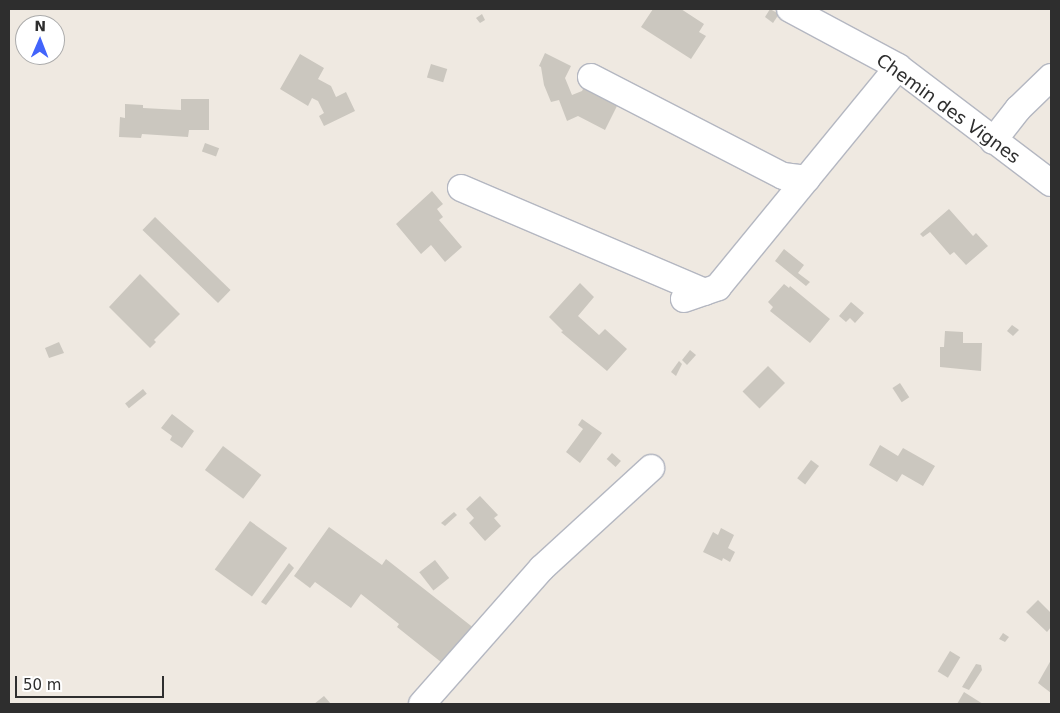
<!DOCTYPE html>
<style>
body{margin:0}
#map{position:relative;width:1060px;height:713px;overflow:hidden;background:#efe9e1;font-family:"DejaVu Sans",sans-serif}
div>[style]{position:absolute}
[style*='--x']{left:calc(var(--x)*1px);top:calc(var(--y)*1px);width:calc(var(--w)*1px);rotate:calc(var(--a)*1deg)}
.building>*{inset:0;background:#cbc7bf;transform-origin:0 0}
.roads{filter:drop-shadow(1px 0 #b4b7c1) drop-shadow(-1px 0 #b4b7c1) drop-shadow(0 1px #b4b7c1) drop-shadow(0 -1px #b4b7c1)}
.minor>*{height:26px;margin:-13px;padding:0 13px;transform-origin:13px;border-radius:13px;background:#fff}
span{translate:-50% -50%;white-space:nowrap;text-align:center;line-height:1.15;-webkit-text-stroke:4px #fff;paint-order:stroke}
.street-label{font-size:18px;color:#2e2e2e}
.frame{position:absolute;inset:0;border:10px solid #2e2e2e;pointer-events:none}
.north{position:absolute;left:15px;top:15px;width:50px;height:50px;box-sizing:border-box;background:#fff;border:1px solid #ababab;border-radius:50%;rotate:1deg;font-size:14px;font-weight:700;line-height:20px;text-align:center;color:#2e2e2e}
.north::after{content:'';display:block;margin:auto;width:18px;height:22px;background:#4264fb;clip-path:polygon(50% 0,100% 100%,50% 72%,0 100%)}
.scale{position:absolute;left:15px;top:676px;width:149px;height:22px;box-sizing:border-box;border:2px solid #2e2e2e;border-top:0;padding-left:6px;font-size:15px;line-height:18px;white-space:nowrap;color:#2e2e2e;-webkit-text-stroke:4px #fff;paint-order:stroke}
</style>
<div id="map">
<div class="building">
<div style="clip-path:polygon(653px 9px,681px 9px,704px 24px,699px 32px,706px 36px,691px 59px,641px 27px)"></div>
<div style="clip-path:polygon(770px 9px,779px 14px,773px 23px,765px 17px)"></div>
<div style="clip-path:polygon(482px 14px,485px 20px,480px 23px,476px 18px)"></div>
<div style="clip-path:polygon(545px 53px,571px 66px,565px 78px,572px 95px,582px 91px,584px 87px,618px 104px,605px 130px,578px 116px,567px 121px,559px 100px,551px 102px,544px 85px,541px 67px,539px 66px)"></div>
<div style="clip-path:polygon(300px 54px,324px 68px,318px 79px,331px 86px,336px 97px,346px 92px,355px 111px,324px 126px,319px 116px,324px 113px,318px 101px,312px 98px,308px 106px,280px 89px)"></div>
<div style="left:431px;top:64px;width:17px;height:14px;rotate:17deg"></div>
<div style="clip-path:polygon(181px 99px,209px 99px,209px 130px,189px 130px,188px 137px,142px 134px,141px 138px,119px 137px,120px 117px,125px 118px,125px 104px,143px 105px,143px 108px,181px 110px)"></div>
<div style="left:205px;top:143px;width:15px;height:9px;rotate:20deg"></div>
<div style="clip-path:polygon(432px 191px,443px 204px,437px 209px,443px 217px,439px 220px,462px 247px,445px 262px,431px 245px,421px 254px,396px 224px)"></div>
<div style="clip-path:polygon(949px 209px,973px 236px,976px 233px,988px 246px,966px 265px,954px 252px,950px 255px,930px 232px,923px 237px,920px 234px)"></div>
<div style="left:155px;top:217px;width:105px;height:18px;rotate:44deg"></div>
<div style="clip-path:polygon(784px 249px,804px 265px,798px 273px,810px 282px,806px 286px,775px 261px)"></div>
<div style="clip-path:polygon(140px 274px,180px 314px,154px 340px,156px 342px,150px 348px,109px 307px)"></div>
<div style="clip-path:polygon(580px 283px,594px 297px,578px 316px,599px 335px,605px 329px,627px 349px,607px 371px,561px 332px,563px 331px,549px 317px)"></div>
<div style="clip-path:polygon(784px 284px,789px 288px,790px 286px,830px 319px,810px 343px,770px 311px,773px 307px,768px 302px)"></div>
<div style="clip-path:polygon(851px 302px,864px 313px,855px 323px,850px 318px,846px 322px,839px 316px)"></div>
<div style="clip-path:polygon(1012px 325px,1019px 330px,1013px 336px,1007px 331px)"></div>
<div style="clip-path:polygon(945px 331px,963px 332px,963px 343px,982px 343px,981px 371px,940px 367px,940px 347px,944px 347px)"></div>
<div style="clip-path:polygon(59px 342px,64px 353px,49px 358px,45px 348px)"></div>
<div style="clip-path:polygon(690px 350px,696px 355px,687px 365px,682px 360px)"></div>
<div style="clip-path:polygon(679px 361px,682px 364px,676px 376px,671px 372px)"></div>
<div style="left:768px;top:366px;width:24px;height:36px;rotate:45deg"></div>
<div style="left:900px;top:383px;width:17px;height:9px;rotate:57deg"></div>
<div style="left:143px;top:389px;width:6px;height:23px;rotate:51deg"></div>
<div style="clip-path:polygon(172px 414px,194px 431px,182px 448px,170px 440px,172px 436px,161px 428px)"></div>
<div style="clip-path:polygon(582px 419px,602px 433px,580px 463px,566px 452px,583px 429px,578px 425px)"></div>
<div style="clip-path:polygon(880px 445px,898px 456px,903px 448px,935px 466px,923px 486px,902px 474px,897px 482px,869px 465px)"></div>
<div style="left:223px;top:446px;width:48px;height:30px;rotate:37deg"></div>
<div style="left:612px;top:453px;width:12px;height:8px;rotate:42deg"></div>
<div style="left:811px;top:460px;width:10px;height:23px;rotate:37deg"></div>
<div style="clip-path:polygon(480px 496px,498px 515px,494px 518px,501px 526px,485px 541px,469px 523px,474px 518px,466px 509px)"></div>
<div style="clip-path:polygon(454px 512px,457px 515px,445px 526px,441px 523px)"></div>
<div style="left:250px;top:521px;width:46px;height:60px;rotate:36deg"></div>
<div style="clip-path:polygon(329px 527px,382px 565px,386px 559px,475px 629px,446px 666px,397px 627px,399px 624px,361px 594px,351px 608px,315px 582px,310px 588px,294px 576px)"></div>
<div style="clip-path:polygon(721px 528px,734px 535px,728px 548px,735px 552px,730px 562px,723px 558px,722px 561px,703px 552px,713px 532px,718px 535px)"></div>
<div style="left:435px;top:560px;width:23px;height:20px;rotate:52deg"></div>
<div style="clip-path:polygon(289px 563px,294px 568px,266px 605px,261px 602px)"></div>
<div style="clip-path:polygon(1038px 600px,1051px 613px,1051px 627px,1047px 632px,1026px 612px)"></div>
<div style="clip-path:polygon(1003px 633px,1009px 637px,1005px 642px,999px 639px)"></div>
<div style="left:950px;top:651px;width:12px;height:24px;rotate:31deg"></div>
<div style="clip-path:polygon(1051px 660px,1051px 693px,1038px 683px)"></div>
<div style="clip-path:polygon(976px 664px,981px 665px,982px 670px,969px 690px,962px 687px)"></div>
<div style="clip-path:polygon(964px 692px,983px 704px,957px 704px)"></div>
<div style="clip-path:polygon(324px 696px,331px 704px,314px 704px)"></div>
</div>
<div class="roads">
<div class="minor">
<div style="--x:790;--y:9;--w:123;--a:28.2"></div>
<div style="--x:898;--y:67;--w:192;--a:37.2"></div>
<div style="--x:591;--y:77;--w:216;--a:27.3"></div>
<div style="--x:783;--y:176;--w:24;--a:7"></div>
<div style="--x:993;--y:141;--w:41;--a:-52"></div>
<div style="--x:1018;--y:109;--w:46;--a:-44.1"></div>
<div style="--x:461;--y:188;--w:265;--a:23.1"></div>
<div style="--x:684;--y:299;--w:36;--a:-19"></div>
<div style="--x:718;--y:287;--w:284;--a:-50.7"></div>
<div style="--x:422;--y:704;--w:181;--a:-48.6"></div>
<div style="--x:542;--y:568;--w:148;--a:-42.5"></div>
</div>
</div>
<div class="street-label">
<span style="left:948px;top:109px;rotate:36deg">Chemin des Vignes</span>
</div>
<div class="frame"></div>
<div class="north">N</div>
<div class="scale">50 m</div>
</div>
